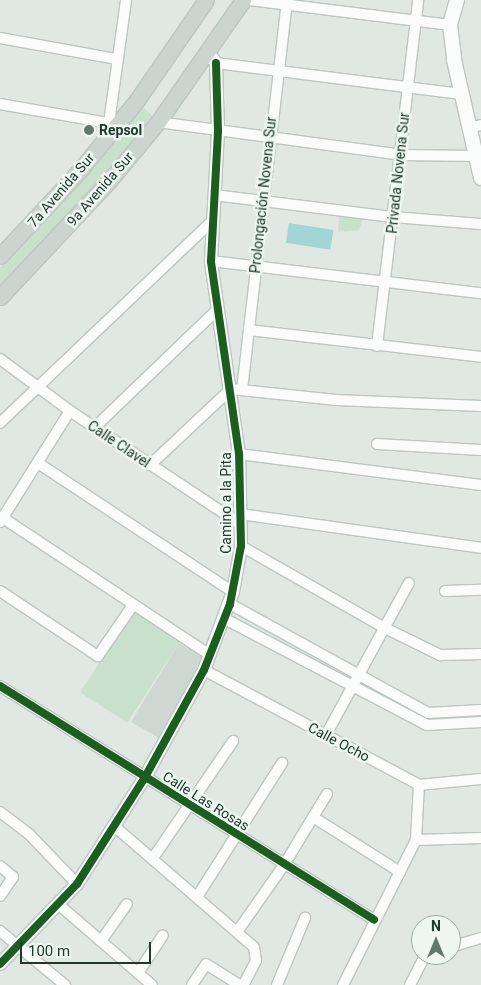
<!DOCTYPE html>
<meta charset="utf-8">
<style>
body{margin:0}
#map{position:relative;width:481px;height:985px;overflow:hidden;background:#e1e7e3;font-family:Roboto,sans-serif}
div>[style]{position:absolute}
[style*='--x']{left:calc(var(--x)*1px);top:calc(var(--y)*1px);width:calc(var(--w)*1px);rotate:calc(var(--a)*1deg)}
.built>*{inset:0;background:#ced8d2}
.green>*{inset:0;background:#c9e0cc;transform-origin:0 0}
.water>*{inset:0;background:#a1d6d4;transform-origin:0 0}
.roads{filter:drop-shadow(1px 0 #bdc6c1) drop-shadow(-1px 0 #bdc6c1) drop-shadow(0 1px #bdc6c1) drop-shadow(0 -1px #bdc6c1)}
.minor>*{height:10px;margin:-5px;padding:0 5px;transform-origin:5px;border-radius:5px;background:#fafbfb}
.tertiary>*{height:12px;margin:-6px;padding:0 6px;transform-origin:6px;border-radius:6px;background:#fafbfb}
.secondary>*{height:14px;margin:-7px;padding:0 7px;transform-origin:7px;border-radius:7px;background:#fafbfb}
.primary>*{height:15px;margin:-7.5px;padding:0 7.5px;transform-origin:7.5px;border-radius:7.5px;background:#ccd4d0}
.cycleway>*{height:8px;margin:-4px;padding:0 4px;transform-origin:4px;border-radius:4px;background:#1b5e20}
.dots>*{width:14px;height:14px;translate:-50% -50%;box-sizing:border-box;border:2px solid #eef6f1;border-radius:50%}
span{translate:-50% -50%;white-space:nowrap;text-align:center;line-height:1.15;-webkit-text-stroke:5px #eef6f1;paint-order:stroke}
.poi-label{font-size:14px;color:#20392d;font-weight:700}
.left{translate:0 -50%;text-align:left}
.street-label{font-size:14px;color:#20392d}
.north{position:absolute;left:411px;top:915px;width:50px;height:50px;box-sizing:border-box;background:#eef6f1;border:1px solid #9caaa3;border-radius:50%;rotate:0deg;font-size:14px;font-weight:700;line-height:20px;text-align:center;color:#20392d}
.north::after{content:'';display:block;margin:auto;width:18px;height:22px;background:#64766d;clip-path:polygon(50% 0,100% 100%,50% 72%,0 100%)}
.scale{position:absolute;left:20px;top:942px;width:131px;height:22px;box-sizing:border-box;border:2px solid #20392d;border-top:0;padding-left:6px;font-size:15px;line-height:18px;white-space:nowrap;color:#20392d;-webkit-text-stroke:4px #eef6f1;paint-order:stroke}
</style>
<div id="map">
<div class="built">
<div style="clip-path:polygon(179px 643px,202px 657px,159px 738px,131px 722px)"></div>
</div>
<div class="green">
<div style="clip-path:polygon(141px 106px,154px 117px,96px 189px,0 291px,0 268px,83px 179px)"></div>
<div style="clip-path:polygon(339px 214px,363px 218px,359px 230px,338px 232px)"></div>
<div style="left:133px;top:611px;width:56px;height:97px;rotate:33deg"></div>
</div>
<div class="water">
<div style="left:289px;top:223px;width:45px;height:20px;rotate:9deg"></div>
</div>
<div class="roads">
<div class="minor">
<div style="--x:250;--y:0;--w:202;--a:7.1"></div>
<div style="--x:0;--y:38;--w:119;--a:10.2"></div>
<div style="--x:216;--y:63;--w:247;--a:7.2"></div>
<div style="--x:0;--y:104;--w:111;--a:9.9"></div>
<div style="--x:158;--y:122;--w:245;--a:7.7"></div>
<div style="--x:401;--y:155;--w:75;--a:0.8"></div>
<div style="--x:113;--y:128;--w:6;--a:-129"></div>
<div style="--x:109;--y:123;--w:124;--a:-82.1"></div>
<div style="--x:469;--y:128;--w:12;--a:-14"></div>
<div style="--x:214;--y:195;--w:180;--a:7"></div>
<div style="--x:393;--y:217;--w:88;--a:4.5"></div>
<div style="--x:211;--y:261;--w:272;--a:6.8"></div>
<div style="--x:249;--y:330;--w:234;--a:6.6"></div>
<div style="--x:377;--y:346;--w:348;--a:-83.2"></div>
<div style="--x:0;--y:359;--w:87;--a:36.6"></div>
<div style="--x:70;--y:411;--w:204;--a:33.6"></div>
<div style="--x:242;--y:390;--w:393;--a:-83.4"></div>
<div style="--x:0;--y:423;--w:291;--a:-43.6"></div>
<div style="--x:95;--y:427;--w:168;--a:-43.8"></div>
<div style="--x:377;--y:444;--w:104;--a:3.3"></div>
<div style="--x:239;--y:454;--w:244;--a:7.3"></div>
<div style="--x:38;--y:463;--w:234;--a:33.5"></div>
<div style="--x:150;--y:465;--w:111;--a:-43.2"></div>
<div style="--x:231;--y:389;--w:106;--a:6"></div>
<div style="--x:336;--y:400;--w:145;--a:2.4"></div>
<div style="--x:240;--y:514;--w:243;--a:8"></div>
<div style="--x:3;--y:518;--w:248;--a:33.5"></div>
<div style="--x:0;--y:522;--w:131;--a:-57.8"></div>
<div style="--x:241;--y:546;--w:163;--a:29.7"></div>
<div style="--x:383;--y:627;--w:64;--a:26.2"></div>
<div style="--x:440;--y:655;--w:41;--a:-1.4"></div>
<div style="--x:0;--y:591;--w:118;--a:33.6"></div>
<div style="--x:98;--y:656;--w:62;--a:-55.5"></div>
<div style="--x:445;--y:591;--w:36;--a:-2"></div>
<div style="--x:230;--y:604;--w:226;--a:28.8"></div>
<div style="--x:428;--y:713;--w:53;--a:-3.2"></div>
<div style="--x:225;--y:619;--w:228;--a:27.7"></div>
<div style="--x:427;--y:725;--w:54;--a:-3.2"></div>
<div style="--x:204;--y:670;--w:244;--a:28.1"></div>
<div style="--x:419;--y:785;--w:62;--a:-5.5"></div>
<div style="--x:0;--y:686;--w:441;--a:32"></div>
<div style="--x:326;--y:735;--w:173;--a:-61.4"></div>
<div style="--x:0;--y:812;--w:36;--a:37"></div>
<div style="--x:29;--y:834;--w:69;--a:46.2"></div>
<div style="--x:313;--y:817;--w:103;--a:32.3"></div>
<div style="--x:113;--y:825;--w:186;--a:40.9"></div>
<div style="--x:254;--y:947;--w:14;--a:82"></div>
<div style="--x:256;--y:961;--w:27;--a:118"></div>
<div style="--x:416;--y:840;--w:65;--a:-1.8"></div>
<div style="--x:153;--y:858;--w:142;--a:-55.6"></div>
<div style="--x:0;--y:866;--w:17;--a:40"></div>
<div style="--x:13;--y:877;--w:23;--a:124"></div>
<div style="--x:197;--y:897;--w:159;--a:-57.6"></div>
<div style="--x:58;--y:904;--w:124;--a:40.8"></div>
<div style="--x:0;--y:931;--w:85;--a:39.7"></div>
<div style="--x:237;--y:932;--w:82;--a:-55"></div>
<div style="--x:284;--y:865;--w:83;--a:-58.8"></div>
<div style="--x:101;--y:941;--w:45;--a:-54.9"></div>
<div style="--x:451;--y:947;--w:31;--a:-17"></div>
<div style="--x:138;--y:973;--w:45;--a:-56.7"></div>
<div style="--x:192;--y:985;--w:25;--a:-56"></div>
<div style="--x:206;--y:964;--w:39;--a:32"></div>
<div style="--x:277;--y:985;--w:73;--a:-67.3"></div>
<div style="--x:343;--y:985;--w:162;--a:-63.3"></div>
<div style="--x:416;--y:840;--w:55;--a:-86.9"></div>
<div style="--x:410;--y:985;--w:34;--a:-63"></div>
</div>
<div class="tertiary">
<div style="--x:0;--y:964;--w:111;--a:-46.1"></div>
<div style="--x:77;--y:884;--w:125;--a:-57.5"></div>
<div style="--x:144;--y:779;--w:124;--a:-61.2"></div>
<div style="--x:204;--y:670;--w:83;--a:-69.6"></div>
<div style="--x:233;--y:592;--w:47;--a:-80.1"></div>
<div style="--x:241;--y:546;--w:92;--a:-91.2"></div>
<div style="--x:239;--y:454;--w:195;--a:-98.3"></div>
<div style="--x:211;--y:261;--w:130;--a:-86.9"></div>
<div style="--x:218;--y:131;--w:68;--a:-91.7"></div>
<div style="--x:216;--y:63;--w:14;--a:-126"></div>
</div>
<div class="secondary">
<div style="--x:457;--y:0;--w:26;--a:106"></div>
<div style="--x:450;--y:25;--w:35;--a:83"></div>
<div style="--x:454;--y:60;--w:121;--a:77.1"></div>
</div>
<div class="primary">
<div style="--x:0;--y:256;--w:117;--a:-47.1"></div>
<div style="--x:80;--y:170;--w:90;--a:-50.8"></div>
<div style="--x:137;--y:100;--w:121;--a:-55.4"></div>
<div style="--x:0;--y:297;--w:159;--a:-46.8"></div>
<div style="--x:109;--y:181;--w:77;--a:-50.3"></div>
<div style="--x:158;--y:122;--w:149;--a:-55.1"></div>
</div>
</div>
<div class="cycleway">
<div style="--x:0;--y:686;--w:441;--a:32"></div>
<div style="--x:0;--y:964;--w:111;--a:-46.1"></div>
<div style="--x:77;--y:884;--w:125;--a:-57.5"></div>
<div style="--x:144;--y:779;--w:124;--a:-61.2"></div>
<div style="--x:204;--y:670;--w:71;--a:-68.5"></div>
<div style="--x:230;--y:604;--w:59;--a:-79.3"></div>
<div style="--x:241;--y:546;--w:92;--a:-91.2"></div>
<div style="--x:239;--y:454;--w:195;--a:-98.3"></div>
<div style="--x:211;--y:261;--w:130;--a:-86.9"></div>
<div style="--x:218;--y:131;--w:68;--a:-91.7"></div>
</div>
<div class="dots">
<div style="left:89px;top:130px;background:#64766d"></div>
</div>
<div class="poi-label">
<span class="left" style="left:99px;top:130px">Repsol</span>
</div>
<div class="street-label">
<span style="left:398px;top:173px;rotate:-84deg">Privada Novena Sur</span>
<span style="left:100px;top:189px;rotate:-49deg">9a Avenida Sur</span>
<span style="left:61px;top:190px;rotate:-49deg">7a Avenida Sur</span>
<span style="left:263px;top:195px;rotate:-84deg">Prolongación Novena Sur</span>
<span style="left:119px;top:444px;rotate:34deg">Calle Clavel</span>
<span style="left:226px;top:503px;rotate:-90deg">Camino a la Pita</span>
<span style="left:339px;top:742px;rotate:28deg">Calle Ocho</span>
<span style="left:206px;top:801px;rotate:32deg">Calle Las Rosas</span>
</div>
<div class="north">N</div>
<div class="scale">100 m</div>
</div>
